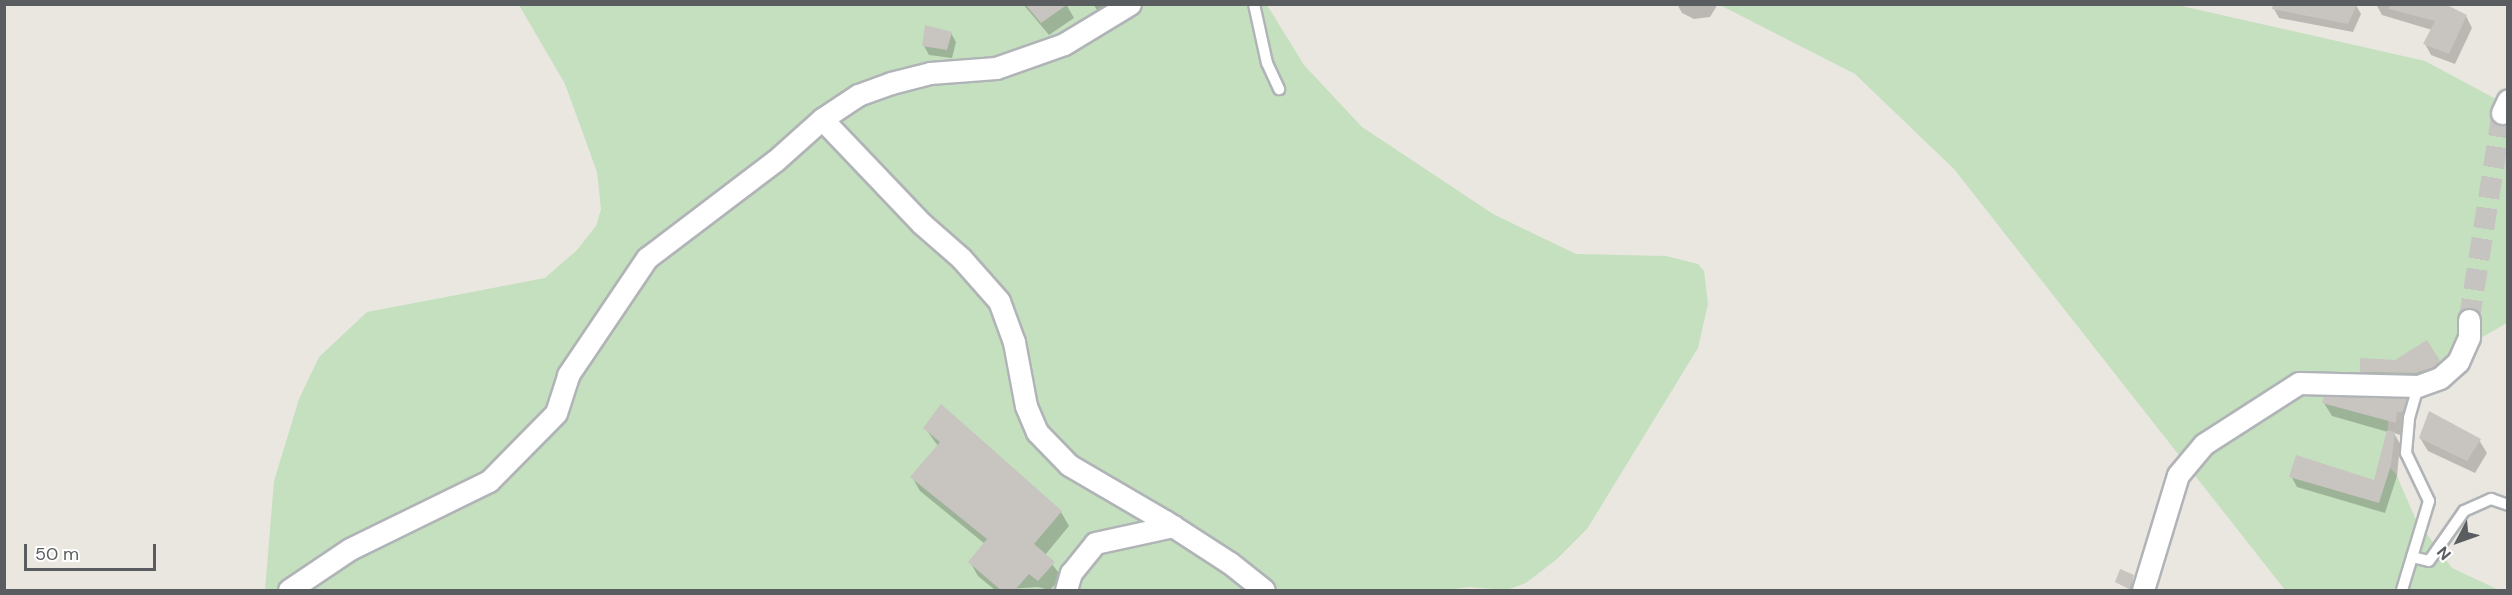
<!DOCTYPE html>
<style>
body{margin:0}
#map{position:relative;width:2512px;height:595px;overflow:hidden;background:#eae7e0;font-family:"DM Sans",sans-serif}
div>[style]{position:absolute}
[style*='--x']{left:calc(var(--x)*1px);top:calc(var(--y)*1px);width:calc(var(--w)*1px);rotate:calc(var(--a)*1deg)}
.green>*{inset:0;background:#c4e0bf}
.shadow>*{inset:0;background:#0003}
.building>*{inset:0;background:#c8c4c0}
.minor-tunnel>*{height:21px;margin-top:-10.5px;transform-origin:0;background:repeating-linear-gradient(90deg,#c6c4c0 0 21px,transparent 0 31px)}
.roads{filter:drop-shadow(2px 0 #b1b4b7) drop-shadow(-2px 0 #b1b4b7) drop-shadow(0 2px #b1b4b7) drop-shadow(0 -2px #b1b4b7)}
.service>*{height:10px;margin:-5px;padding:0 5px;transform-origin:5px;border-radius:5px;background:#fff}
.minor>*{height:21px;margin:-10.5px;padding:0 10.5px;transform-origin:10.5px;border-radius:10.5px;background:#fff}
span{translate:-50% -50%;white-space:nowrap;text-align:center;line-height:1.15;-webkit-text-stroke:5px #fff;paint-order:stroke}
.frame{position:absolute;inset:0;border:6px solid #595d60;pointer-events:none}
.north{position:absolute;left:2428px;top:511px;width:60px;height:60px;-webkit-text-stroke:4px #fff;paint-order:stroke;rotate:229deg;font-size:16px;font-weight:700;line-height:24px;text-align:center;color:#595d60}
.north::after{content:'';display:block;margin:auto;width:21px;height:27px;background:#595d60;clip-path:polygon(50% 0,100% 100%,50% 72%,0 100%)}
.scale{position:absolute;left:24px;top:544px;width:132px;height:27px;box-sizing:border-box;border:3px solid #595d60;border-top:0;padding-left:8px;font-size:18px;line-height:21px;white-space:nowrap;color:#595d60;-webkit-text-stroke:4px #fff;paint-order:stroke}
</style>
<div id="map">
<div class="green">
<div style="clip-path:polygon(519px 5px,1267px 5px,1304px 65px,1362px 127px,1493px 214px,1576px 254px,1666px 256px,1698px 264px,1704px 271px,1708px 304px,1698px 348px,1587px 529px,1557px 559px,1526px 583px,1507px 590px,1469px 587px,1447px 590px,265px 590px,274px 481px,299px 399px,319px 357px,367px 312px,545px 278px,577px 250px,596px 226px,601px 209px,597px 172px,565px 84px)"></div>
<div style="clip-path:polygon(1720px 5px,2177px 5px,2425px 61px,2507px 105px,2507px 323px,2388px 391px,2388px 465px,2397px 476px,2415px 518px,2452px 568px,2499px 590px,2285px 590px,1954px 169px,1855px 74px)"></div>
</div>
<div class="shadow">
<div style="clip-path:polygon(1023px 4px,1066px 4px,1074px 18px,1049px 35px)"></div>
<div style="clip-path:polygon(1093px 4px,1110px 4px,1099px 13px)"></div>
<div style="clip-path:polygon(1677px 4px,1718px 4px,1710px 17px,1694px 19px,1682px 13px)"></div>
<div style="clip-path:polygon(2376px 4px,2450px 4px,2448px 8px,2466px 16px,2472px 28px,2455px 64px,2431px 55px,2425px 44px,2432px 30px,2382px 15px)"></div>
<div style="clip-path:polygon(2356px 5px,2361px 14px,2353px 32px,2279px 18px,2274px 9px)"></div>
<div style="clip-path:polygon(951px 33px,956px 42px,952px 58px,929px 55px,924px 46px)"></div>
<div style="clip-path:polygon(2427px 342px,2443px 370px,2421px 381px,2366px 380px,2361px 371px,2395px 362px)"></div>
<div style="clip-path:polygon(2406px 400px,2413px 413px,2403px 436px,2394px 433px,2400px 444px,2397px 476px,2385px 513px,2297px 487px,2291px 476px,2375px 481px,2388px 432px,2332px 416px,2324px 403px)"></div>
<div style="clip-path:polygon(925px 428px,1061px 512px,1069px 526px,1045px 555px,1062px 577px,1050px 590px,1038px 587px,995px 590px,978px 576px,970px 562px,985px 544px,920px 491px,912px 477px,938px 446px)"></div>
<div style="clip-path:polygon(2420px 438px,2479px 440px,2487px 453px,2475px 473px,2428px 451px)"></div>
<div style="clip-path:polygon(2133px 576px,2132px 590px,2116px 582px)"></div>
</div>
<div class="building">
<div style="clip-path:polygon(1025px 4px,1068px 4px,1041px 23px)"></div>
<div style="clip-path:polygon(2273px 4px,2357px 4px,2348px 24px,2272px 9px)"></div>
<div style="clip-path:polygon(2390px 4px,2445px 4px,2467px 15px,2449px 54px,2423px 44px,2435px 21px,2389px 9px)"></div>
<div style="clip-path:polygon(925px 25px,952px 32px,947px 50px,922px 46px)"></div>
<div style="clip-path:polygon(2427px 340px,2440px 361px,2433px 367px,2416px 373px,2360px 372px,2360px 358px,2395px 360px)"></div>
<div style="clip-path:polygon(2324px 396px,2407px 398px,2403px 412px,2397px 412px,2396px 423px,2322px 403px)"></div>
<div style="clip-path:polygon(941px 404px,1062px 511px,1034px 544px,1055px 562px,1038px 581px,1029px 574px,1014px 591px,1002px 591px,968px 562px,987px 539px,910px 477px,940px 442px,923px 428px)"></div>
<div style="clip-path:polygon(2429px 411px,2481px 439px,2467px 461px,2419px 438px)"></div>
<div style="clip-path:polygon(2387px 430px,2395px 432px,2391px 465px,2379px 503px,2289px 477px,2296px 455px,2374px 480px)"></div>
<div style="clip-path:polygon(2120px 569px,2134px 575px,2129px 589px,2115px 582px)"></div>
</div>
<div class="minor-tunnel">
<div style="--x:2469;--y:320;--w:210;--a:-80.9"></div>
</div>
<div class="roads">
<div class="service">
<div style="--x:1254;--y:4;--w:60;--a:77.6"></div>
<div style="--x:1267;--y:63;--w:29;--a:65"></div>
<div style="--x:2412;--y:557;--w:17;--a:13"></div>
<div style="--x:2429;--y:561;--w:61;--a:-55"></div>
<div style="--x:2464;--y:511;--w:30;--a:-24"></div>
<div style="--x:2491;--y:499;--w:18;--a:19"></div>
<div style="--x:2402;--y:590;--w:93;--a:-73.1"></div>
<div style="--x:2429;--y:501;--w:53;--a:-115.6"></div>
<div style="--x:2406;--y:453;--w:35;--a:-85"></div>
<div style="--x:2409;--y:418;--w:33;--a:-74"></div>
</div>
<div class="minor">
<div style="--x:2502;--y:113;--w:14;--a:-65"></div>
<div style="--x:822;--y:119;--w:144;--a:46.4"></div>
<div style="--x:921;--y:223;--w:53;--a:41.2"></div>
<div style="--x:961;--y:258;--w:57;--a:48.5"></div>
<div style="--x:999;--y:301;--w:44;--a:69.9"></div>
<div style="--x:1014;--y:342;--w:65;--a:79.4"></div>
<div style="--x:1026;--y:406;--w:28;--a:67"></div>
<div style="--x:1037;--y:432;--w:46;--a:45.9"></div>
<div style="--x:1069;--y:465;--w:111;--a:30.3"></div>
<div style="--x:1165;--y:521;--w:77;--a:32.9"></div>
<div style="--x:1230;--y:563;--w:43;--a:38.5"></div>
<div style="--x:289;--y:590;--w:73;--a:-33.9"></div>
<div style="--x:350;--y:549;--w:155;--a:-26.1"></div>
<div style="--x:489;--y:481;--w:95;--a:-45.4"></div>
<div style="--x:556;--y:413;--w:40;--a:-72"></div>
<div style="--x:568;--y:375;--w:141;--a:-56"></div>
<div style="--x:647;--y:258;--w:161;--a:-37.2"></div>
<div style="--x:775;--y:161;--w:63;--a:-41.8"></div>
<div style="--x:822;--y:119;--w:43;--a:-33.7"></div>
<div style="--x:858;--y:95;--w:35;--a:-20"></div>
<div style="--x:891;--y:83;--w:40;--a:-14.4"></div>
<div style="--x:930;--y:73;--w:66;--a:-4.3"></div>
<div style="--x:996;--y:68;--w:72;--a:-19.4"></div>
<div style="--x:1064;--y:44;--w:77;--a:-31.2"></div>
<div style="--x:1066;--y:590;--w:18;--a:-74"></div>
<div style="--x:1071;--y:573;--w:38;--a:-51"></div>
<div style="--x:1095;--y:543;--w:80;--a:-12.3"></div>
<div style="--x:2143;--y:590;--w:120;--a:-73.1"></div>
<div style="--x:2178;--y:475;--w:40;--a:-50"></div>
<div style="--x:2204;--y:444;--w:113;--a:-32.7"></div>
<div style="--x:2299;--y:383;--w:119;--a:1.4"></div>
<div style="--x:2418;--y:386;--w:23;--a:-20"></div>
<div style="--x:2440;--y:378;--w:24;--a:-42"></div>
<div style="--x:2458;--y:362;--w:27;--a:-66"></div>
<div style="--x:2469;--y:337;--w:17;--a:-90"></div>
</div>
</div>
<div class="frame"></div>
<div class="north">N</div>
<div class="scale">50 m</div>
</div>
